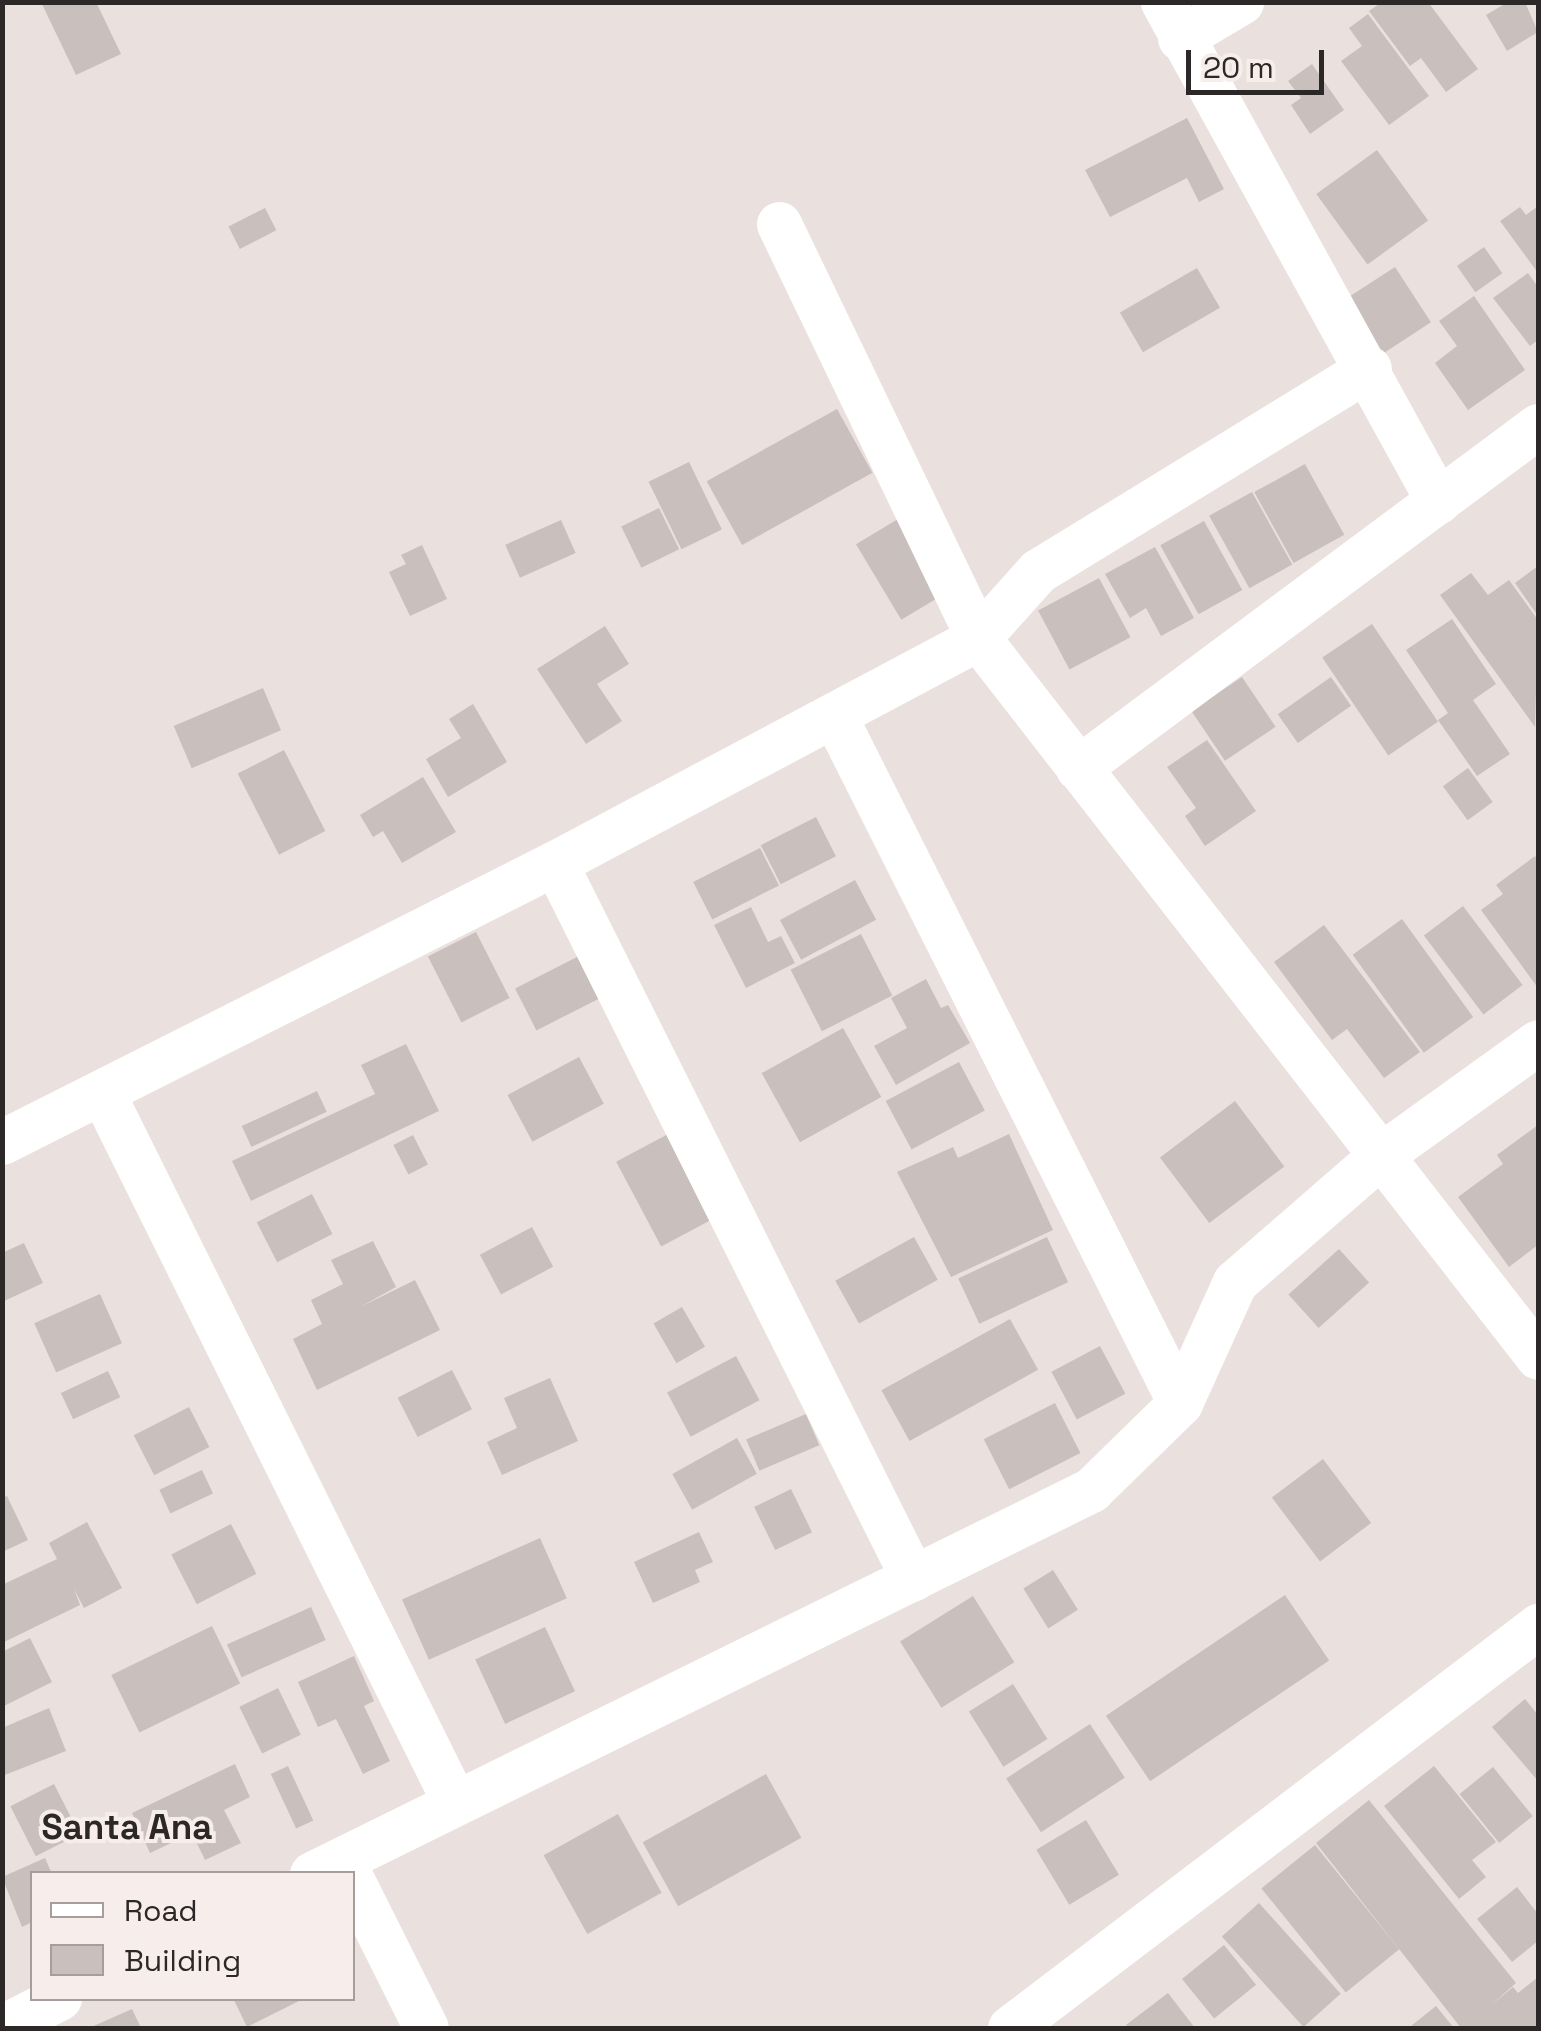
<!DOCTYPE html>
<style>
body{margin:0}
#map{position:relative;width:1541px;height:2031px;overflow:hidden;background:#eae0dd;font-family:"Space Grotesk",sans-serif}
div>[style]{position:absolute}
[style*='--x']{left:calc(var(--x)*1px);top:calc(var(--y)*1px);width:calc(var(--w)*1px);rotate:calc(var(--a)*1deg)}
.building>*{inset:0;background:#c9bfbc;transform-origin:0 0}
.minor>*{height:45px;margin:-22.5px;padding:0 22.5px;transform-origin:22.5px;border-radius:22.5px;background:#fff}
span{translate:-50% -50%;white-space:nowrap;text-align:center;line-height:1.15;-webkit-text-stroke:8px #f7edea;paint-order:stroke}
.quarter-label{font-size:35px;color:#2b2827;font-weight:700}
.frame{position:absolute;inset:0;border:5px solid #2b2827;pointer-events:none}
.legend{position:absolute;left:30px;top:1871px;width:325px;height:130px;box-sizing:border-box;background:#f7edea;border:2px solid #a59e9c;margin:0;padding:12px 18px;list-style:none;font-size:30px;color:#2b2827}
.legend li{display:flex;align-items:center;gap:20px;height:50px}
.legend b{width:50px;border:2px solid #a59e9c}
.scale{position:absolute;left:1186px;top:50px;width:138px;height:45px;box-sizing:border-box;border:5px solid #2b2827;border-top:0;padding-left:12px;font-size:30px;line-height:35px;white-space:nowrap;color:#2b2827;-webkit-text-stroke:8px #f7edea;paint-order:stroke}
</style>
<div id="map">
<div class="building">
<div style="clip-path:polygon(41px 2px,96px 2px,121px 54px,76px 75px)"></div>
<div style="clip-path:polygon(1382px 2px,1428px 2px,1478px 69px,1446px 92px,1421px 58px,1410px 66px,1369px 11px)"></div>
<div style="clip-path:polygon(1508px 2px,1525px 2px,1538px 32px,1507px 51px,1486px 15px)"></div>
<div style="clip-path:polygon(1368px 14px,1429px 96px,1389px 125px,1341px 61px,1362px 46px,1349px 28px)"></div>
<div style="clip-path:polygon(1312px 64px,1344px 110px,1310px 134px,1291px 105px,1301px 98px,1288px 81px)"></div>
<div style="clip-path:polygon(1187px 118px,1224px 189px,1199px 202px,1187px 178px,1110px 217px,1085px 170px)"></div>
<div style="left:1377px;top:150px;width:87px;height:75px;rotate:54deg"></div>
<div style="clip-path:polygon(1538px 206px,1538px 273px,1500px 221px,1520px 207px,1526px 215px)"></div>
<div style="left:265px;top:208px;width:25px;height:41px;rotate:63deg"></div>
<div style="left:1484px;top:247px;width:32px;height:33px;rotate:55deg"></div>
<div style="left:1395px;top:267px;width:66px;height:57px;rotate:57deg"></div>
<div style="left:1197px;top:268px;width:46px;height:89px;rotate:60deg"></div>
<div style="clip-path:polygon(1528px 273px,1538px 287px,1538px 340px,1530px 346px,1493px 298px)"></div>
<div style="clip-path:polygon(1474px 296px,1525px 370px,1468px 410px,1435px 363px,1457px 346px,1439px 321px)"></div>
<div style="left:837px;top:409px;width:73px;height:149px;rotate:61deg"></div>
<div style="left:689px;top:462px;width:75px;height:45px;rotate:64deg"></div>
<div style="left:1305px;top:464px;width:81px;height:58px;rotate:61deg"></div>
<div style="left:1252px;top:492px;width:83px;height:49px;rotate:61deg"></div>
<div style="left:659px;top:508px;width:46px;height:42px;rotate:64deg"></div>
<div style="left:898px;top:519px;width:88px;height:49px;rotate:59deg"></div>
<div style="left:561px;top:520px;width:36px;height:61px;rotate:66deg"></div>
<div style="left:1204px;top:521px;width:79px;height:50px;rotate:61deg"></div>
<div style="clip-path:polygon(422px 545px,447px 599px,410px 616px,389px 572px,406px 564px,401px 555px)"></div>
<div style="clip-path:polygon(1155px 547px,1194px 618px,1161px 636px,1146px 608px,1130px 618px,1105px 574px)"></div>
<div style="clip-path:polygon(1538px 566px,1538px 616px,1515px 583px)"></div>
<div style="clip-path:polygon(1471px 573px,1488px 595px,1509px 580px,1538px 620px,1535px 727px,1440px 595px)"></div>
<div style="left:1099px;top:578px;width:67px;height:69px;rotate:62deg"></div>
<div style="clip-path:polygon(1452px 619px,1496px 684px,1473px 700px,1510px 754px,1477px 776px,1438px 720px,1448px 713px,1406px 650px)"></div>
<div style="left:1372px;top:624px;width:118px;height:60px;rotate:56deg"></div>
<div style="clip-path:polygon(605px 626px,629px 664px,597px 684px,622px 721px,586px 744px,537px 669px)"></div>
<div style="left:1242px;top:677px;width:60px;height:61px;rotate:56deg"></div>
<div style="left:1331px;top:677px;width:35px;height:65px;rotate:55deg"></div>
<div style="left:263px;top:688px;width:46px;height:97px;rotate:67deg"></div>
<div style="clip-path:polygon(473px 704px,507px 762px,448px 797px,426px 759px,461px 738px,449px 719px)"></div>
<div style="clip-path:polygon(1207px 740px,1256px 811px,1205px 846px,1185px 816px,1196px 808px,1167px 767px)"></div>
<div style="left:284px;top:750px;width:91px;height:52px;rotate:63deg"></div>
<div style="left:1468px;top:768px;width:42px;height:31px;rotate:54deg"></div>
<div style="clip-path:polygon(423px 777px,456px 832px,402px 863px,383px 831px,373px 837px,360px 815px)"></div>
<div style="left:816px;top:817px;width:44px;height:62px;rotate:63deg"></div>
<div style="left:760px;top:848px;width:42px;height:75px;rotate:63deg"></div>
<div style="clip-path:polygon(1535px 856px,1538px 861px,1538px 988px,1481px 910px,1503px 894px,1496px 885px)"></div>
<div style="left:855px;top:880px;width:45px;height:85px;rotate:62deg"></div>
<div style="left:1463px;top:906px;width:99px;height:49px;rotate:53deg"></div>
<div style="clip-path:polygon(751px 907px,768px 942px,781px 936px,795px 963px,746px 988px,714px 925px)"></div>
<div style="left:1402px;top:919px;width:121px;height:61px;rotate:54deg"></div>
<div style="clip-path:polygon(1324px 925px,1420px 1052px,1384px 1078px,1347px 1029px,1332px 1040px,1274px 962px)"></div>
<div style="left:476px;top:932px;width:74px;height:54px;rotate:63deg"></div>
<div style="left:861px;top:934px;width:69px;height:79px;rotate:63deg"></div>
<div style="left:581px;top:955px;width:47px;height:74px;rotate:63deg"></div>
<div style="clip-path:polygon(926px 979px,941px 1008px,948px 1005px,970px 1043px,896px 1085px,874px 1046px,907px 1028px,891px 998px)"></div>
<div style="left:843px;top:1028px;width:79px;height:93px;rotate:61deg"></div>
<div style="clip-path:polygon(406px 1044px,439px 1111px,251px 1201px,232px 1161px,375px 1094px,361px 1065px)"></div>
<div style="left:579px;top:1057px;width:53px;height:81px;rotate:62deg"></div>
<div style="left:959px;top:1062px;width:55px;height:83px;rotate:62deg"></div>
<div style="left:317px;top:1091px;width:23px;height:83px;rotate:65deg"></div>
<div style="left:1235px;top:1101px;width:82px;height:94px;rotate:53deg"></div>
<div style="clip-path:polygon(1538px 1125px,1538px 1245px,1509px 1267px,1458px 1197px,1503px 1164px,1497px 1155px)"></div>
<div style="left:670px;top:1133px;width:96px;height:61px;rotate:62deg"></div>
<div style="clip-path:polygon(1009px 1134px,1053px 1230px,951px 1277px,897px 1172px,953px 1147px,958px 1158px)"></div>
<div style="left:413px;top:1135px;width:33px;height:22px;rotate:63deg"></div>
<div style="left:312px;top:1194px;width:45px;height:62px;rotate:63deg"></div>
<div style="left:532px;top:1227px;width:45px;height:59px;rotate:62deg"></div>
<div style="left:914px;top:1237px;width:49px;height:90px;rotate:61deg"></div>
<div style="left:1047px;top:1237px;width:50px;height:98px;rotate:65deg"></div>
<div style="clip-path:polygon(373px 1241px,396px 1287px,360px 1307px,415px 1280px,440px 1330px,317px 1390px,293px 1339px,322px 1324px,311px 1300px,343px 1284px,331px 1260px)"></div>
<div style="clip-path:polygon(24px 1243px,43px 1283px,2px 1302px,2px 1253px)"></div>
<div style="left:1339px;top:1249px;width:45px;height:68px;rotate:48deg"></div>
<div style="left:100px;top:1294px;width:54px;height:72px;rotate:66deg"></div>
<div style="left:682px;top:1307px;width:46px;height:33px;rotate:60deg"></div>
<div style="left:1010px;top:1319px;width:58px;height:147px;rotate:61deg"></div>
<div style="left:1100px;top:1346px;width:54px;height:55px;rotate:62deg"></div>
<div style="left:736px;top:1356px;width:50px;height:78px;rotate:62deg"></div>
<div style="left:452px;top:1370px;width:44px;height:61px;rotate:63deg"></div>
<div style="left:108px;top:1371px;width:29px;height:52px;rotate:65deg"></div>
<div style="clip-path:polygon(550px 1378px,578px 1441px,502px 1475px,487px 1442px,517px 1428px,504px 1398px)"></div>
<div style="left:1055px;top:1403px;width:56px;height:80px;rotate:63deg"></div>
<div style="left:189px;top:1407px;width:45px;height:62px;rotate:63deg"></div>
<div style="left:806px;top:1414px;width:34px;height:65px;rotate:67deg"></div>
<div style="left:737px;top:1438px;width:41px;height:74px;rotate:61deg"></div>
<div style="left:1323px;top:1459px;width:80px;height:64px;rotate:53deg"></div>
<div style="left:202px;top:1470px;width:26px;height:47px;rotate:65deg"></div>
<div style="left:791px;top:1489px;width:48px;height:41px;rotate:64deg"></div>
<div style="clip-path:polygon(7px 1496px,28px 1540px,2px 1552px,2px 1498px)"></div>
<div style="clip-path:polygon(87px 1522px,122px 1588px,84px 1608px,74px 1589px,80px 1605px,2px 1643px,2px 1585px,57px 1559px,49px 1543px)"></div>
<div style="left:231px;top:1524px;width:56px;height:67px;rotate:63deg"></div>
<div style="clip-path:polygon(699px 1532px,713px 1562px,695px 1570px,700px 1582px,653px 1603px,634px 1562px)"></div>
<div style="left:540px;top:1538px;width:66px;height:151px;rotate:66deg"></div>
<div style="left:1053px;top:1570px;width:47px;height:35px;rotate:58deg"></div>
<div style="left:1285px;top:1595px;width:79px;height:216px;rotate:56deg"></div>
<div style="left:973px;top:1596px;width:78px;height:86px;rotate:58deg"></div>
<div style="left:311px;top:1607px;width:36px;height:92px;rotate:66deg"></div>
<div style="left:212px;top:1626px;width:64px;height:112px;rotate:64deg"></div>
<div style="left:545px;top:1627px;width:71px;height:77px;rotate:65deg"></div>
<div style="clip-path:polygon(30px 1638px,52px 1682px,2px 1707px,2px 1652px)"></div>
<div style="clip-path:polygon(354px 1656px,374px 1701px,364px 1706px,390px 1761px,363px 1774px,336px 1719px,318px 1727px,298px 1682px)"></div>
<div style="left:1013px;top:1684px;width:65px;height:52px;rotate:58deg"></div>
<div style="left:278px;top:1688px;width:52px;height:43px;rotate:64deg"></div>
<div style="clip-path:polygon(1525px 1699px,1538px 1715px,1538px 1781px,1492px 1727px)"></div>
<div style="clip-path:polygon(49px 1708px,66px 1751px,2px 1776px,2px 1728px)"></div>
<div style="left:1090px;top:1724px;width:64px;height:100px;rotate:57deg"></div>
<div style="clip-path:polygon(235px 1764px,250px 1797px,224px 1810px,241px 1843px,205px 1860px,192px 1833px,150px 1853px,132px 1813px)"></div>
<div style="left:288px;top:1766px;width:60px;height:19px;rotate:65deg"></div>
<div style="clip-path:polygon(1434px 1766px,1496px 1842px,1472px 1860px,1486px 1877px,1459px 1899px,1384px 1806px)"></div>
<div style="left:1493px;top:1767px;width:63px;height:43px;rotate:51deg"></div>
<div style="left:766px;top:1774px;width:73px;height:141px;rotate:61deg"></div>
<div style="left:54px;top:1784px;width:56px;height:49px;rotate:63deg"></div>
<div style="clip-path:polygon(1369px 1800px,1516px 1983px,1490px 2006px,1513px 1987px,1518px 1993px,1538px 1977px,1538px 2028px,1461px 2028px,1316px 1843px)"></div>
<div style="left:618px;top:1814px;width:90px;height:85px;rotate:61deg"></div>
<div style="left:1086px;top:1820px;width:64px;height:58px;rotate:59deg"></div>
<div style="left:1315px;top:1845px;width:134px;height:69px;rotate:51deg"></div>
<div style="clip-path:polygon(45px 1858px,52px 1874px,32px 1874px,32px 1922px,22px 1927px,2px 1877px)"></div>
<div style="clip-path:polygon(1517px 1887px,1538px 1914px,1538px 1941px,1512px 1962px,1477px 1919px)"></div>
<div style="left:1259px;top:1903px;width:122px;height:50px;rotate:48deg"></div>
<div style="left:1224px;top:1945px;width:51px;height:54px;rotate:51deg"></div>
<div style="clip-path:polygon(1168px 1993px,1195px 2028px,1129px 2028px,1126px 2025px)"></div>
<div style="clip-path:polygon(233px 1998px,305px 1998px,247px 2027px)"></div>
<div style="clip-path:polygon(1436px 2006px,1454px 2028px,1412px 2028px,1411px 2026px)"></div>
<div style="clip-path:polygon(132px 2009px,141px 2028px,89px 2028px)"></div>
</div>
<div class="minor">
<div style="--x:1163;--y:2;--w:570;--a:61.14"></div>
<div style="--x:1180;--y:38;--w:71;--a:-30.5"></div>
<div style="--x:779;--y:224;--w:459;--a:64.3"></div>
<div style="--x:978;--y:638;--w:911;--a:52.09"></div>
<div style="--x:834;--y:715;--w:770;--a:63.3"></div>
<div style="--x:1078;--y:768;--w:573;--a:-36.63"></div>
<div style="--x:555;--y:863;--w:800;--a:63.4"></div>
<div style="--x:102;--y:1092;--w:794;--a:63.6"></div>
<div style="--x:2;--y:1142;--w:619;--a:-26.77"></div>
<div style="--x:555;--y:863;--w:479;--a:-28"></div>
<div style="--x:978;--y:638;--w:90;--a:-48.2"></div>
<div style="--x:1038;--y:571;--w:388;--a:-31.5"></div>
<div style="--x:312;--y:1874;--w:869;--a:-26.24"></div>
<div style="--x:1091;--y:1490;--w:124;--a:-44.3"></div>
<div style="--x:1180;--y:1403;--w:133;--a:-65.6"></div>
<div style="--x:1235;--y:1282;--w:194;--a:-41"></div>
<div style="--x:1381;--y:1155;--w:193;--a:-35.7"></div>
<div style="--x:352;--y:1880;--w:165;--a:63.4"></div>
<div style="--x:2;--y:2027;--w:64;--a:-27"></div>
<div style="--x:1010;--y:2028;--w:664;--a:-37.28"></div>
</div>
<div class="quarter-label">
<span style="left:127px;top:1827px">Santa Ana</span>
</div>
<div class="frame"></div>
<ul class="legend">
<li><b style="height:12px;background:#fff"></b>Road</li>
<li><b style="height:28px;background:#c9bfbc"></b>Building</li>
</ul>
<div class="scale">20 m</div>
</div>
